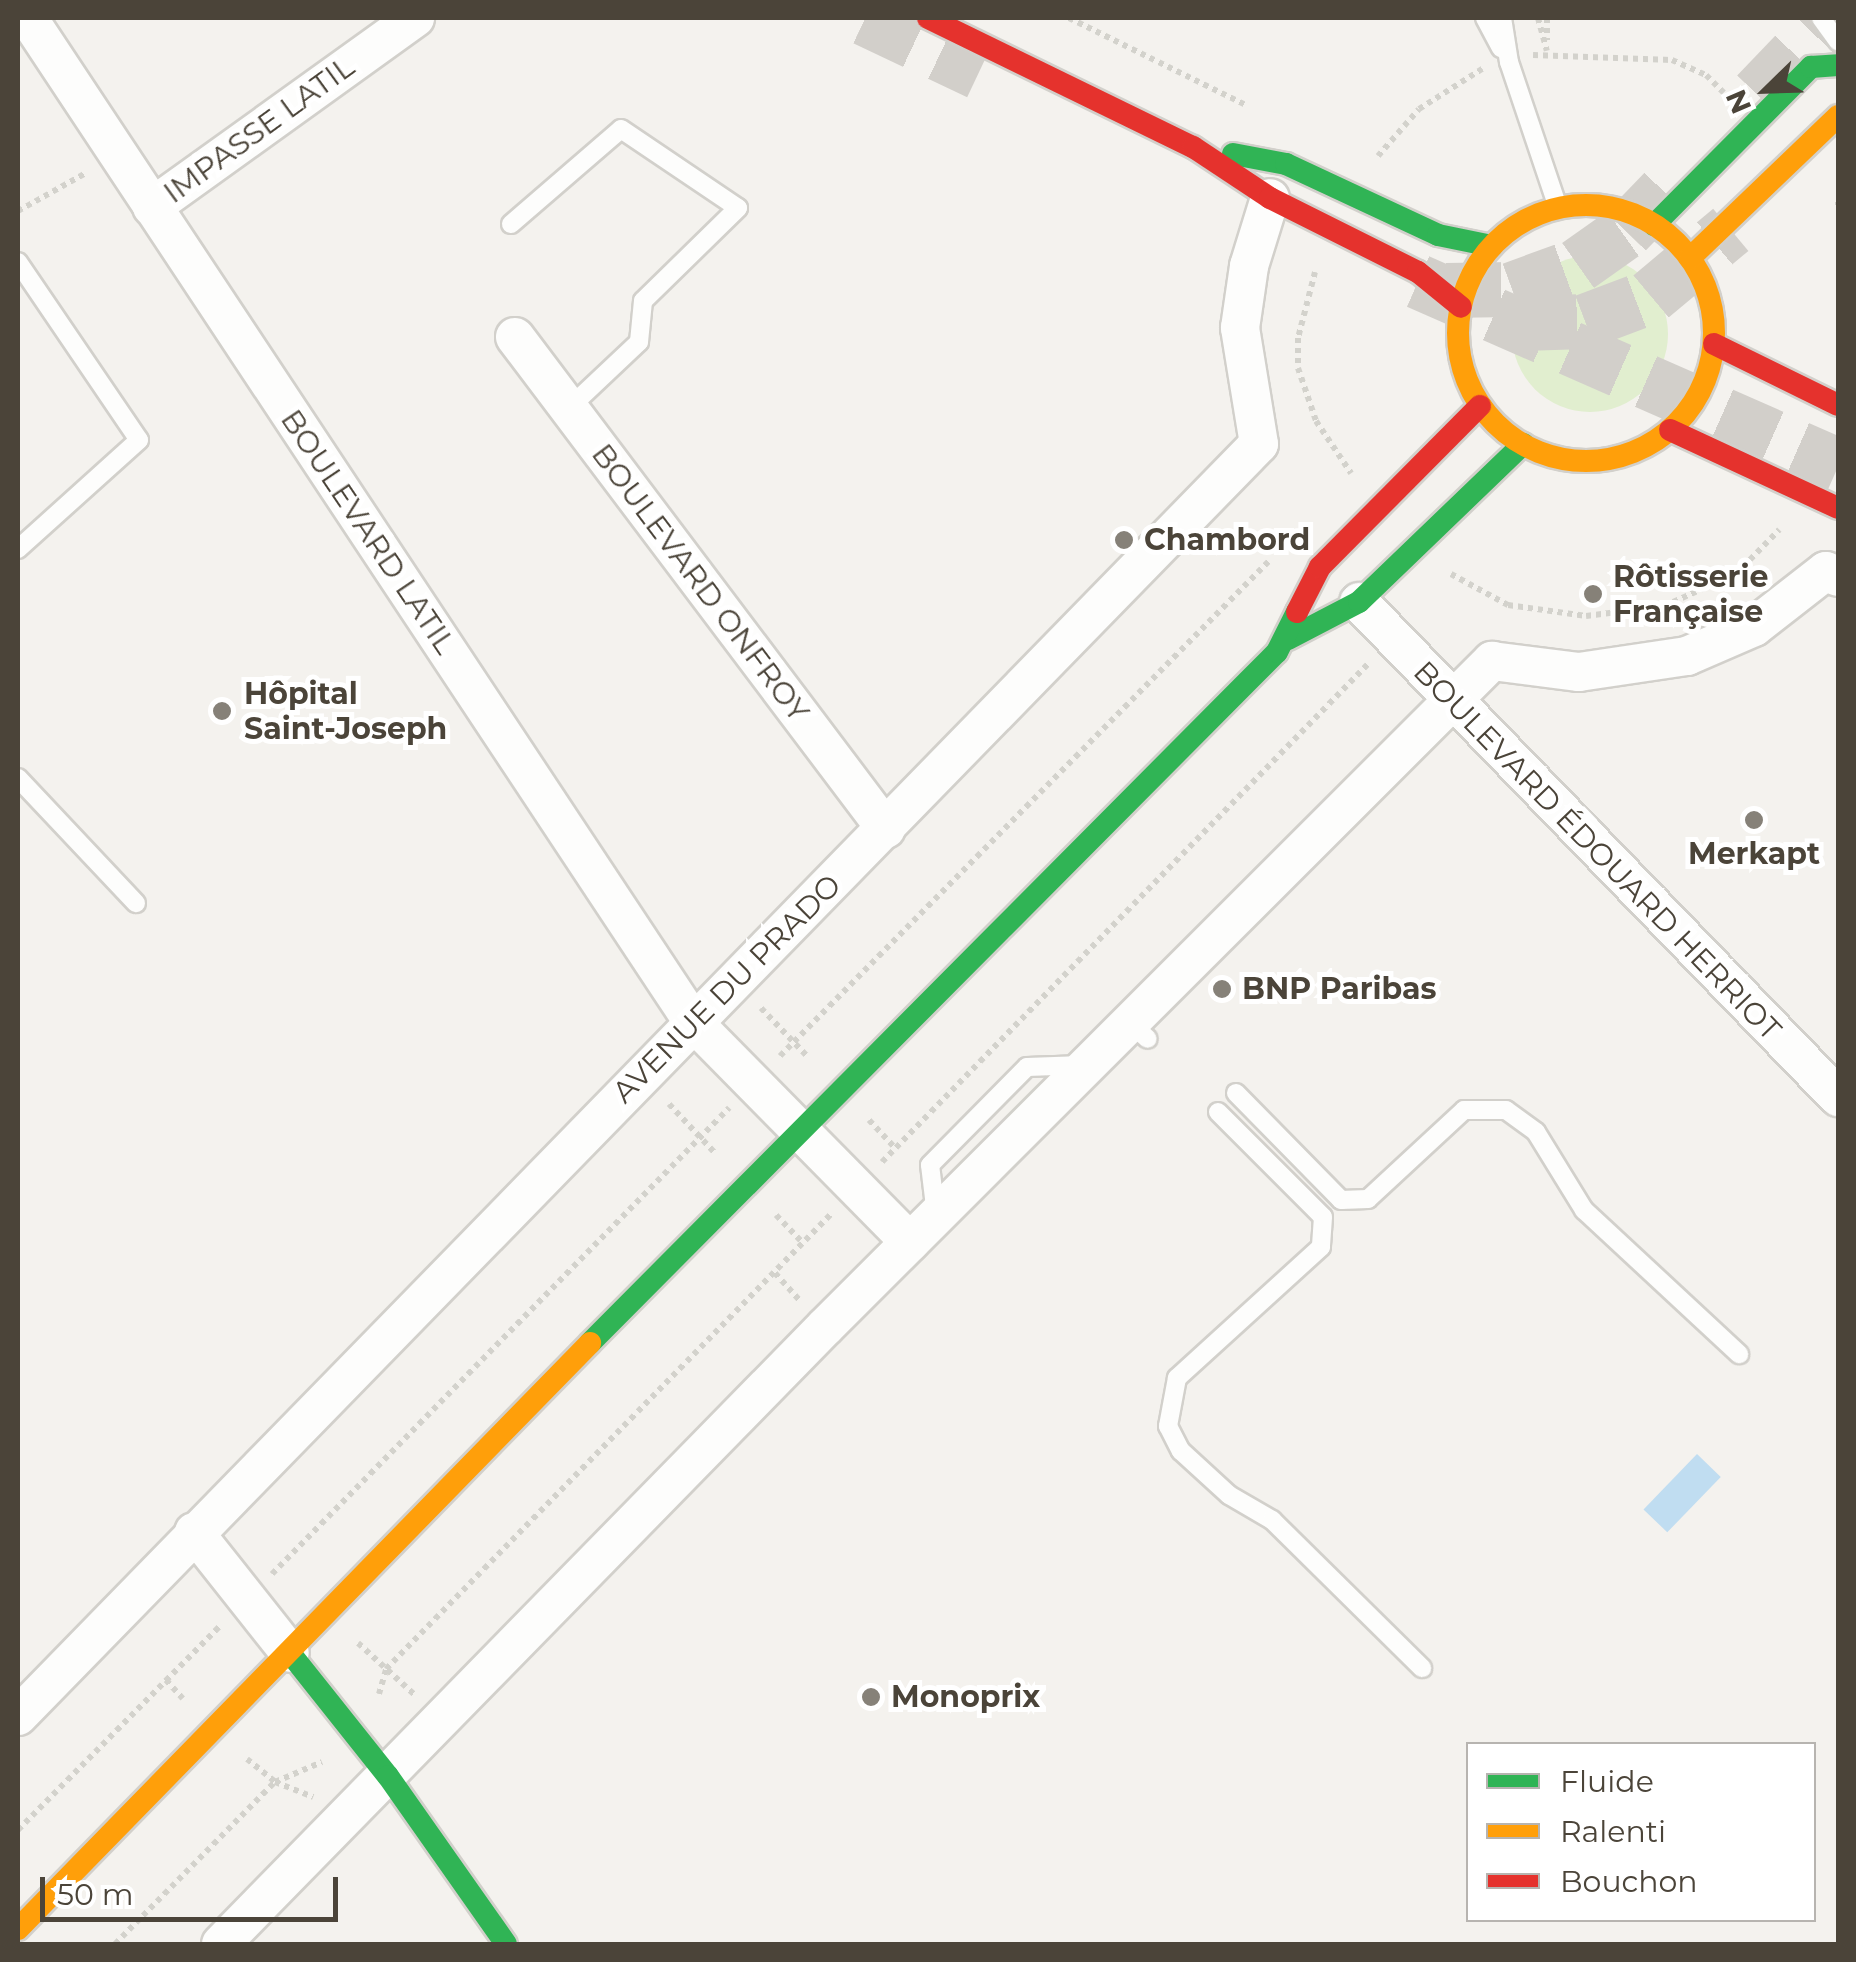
<!DOCTYPE html>
<meta charset="utf-8">
<style>
body{margin:0}
#map{position:relative;width:1856px;height:1962px;overflow:hidden;background:#f4f2ee;font-family:Montserrat,sans-serif}
div>[style]{position:absolute}
[style*='--x']{left:calc(var(--x)*1px);top:calc(var(--y)*1px);width:calc(var(--w)*1px);rotate:calc(var(--a)*1deg)}
.green>*{inset:0;background:#e1eecf}
.round{border-radius:50%}
.water>*{inset:0;background:#c0ddf1;transform-origin:0 0}
.highway-tunnel>*{height:55px;margin-top:-27.5px;transform-origin:0;background:repeating-linear-gradient(90deg,#d2cfca 0 55px,transparent 0 83px)}
.path>*{height:6px;margin-top:-3px;transform-origin:0;background:repeating-linear-gradient(90deg,#d3d2cc 0 5px,transparent 0 10px)}
.roads{filter:drop-shadow(2px 0 #d2d0cb) drop-shadow(-2px 0 #d2d0cb) drop-shadow(0 2px #d2d0cb) drop-shadow(0 -2px #d2d0cb)}
.lane>*{height:18px;margin:-9px;padding:0 9px;transform-origin:9px;border-radius:9px;background:#fdfdfc}
.street>*{height:38px;margin:-19px;padding:0 19px;transform-origin:19px;border-radius:19px;background:#fdfdfc}
.fast>*{height:22px;margin:-11px;padding:0 11px;transform-origin:11px;border-radius:11px;background:#30b455}
.slow>*{height:22px;margin:-11px;padding:0 11px;transform-origin:11px;border-radius:11px;background:#ff9f0a}
.slow>.ring{margin:-11px;padding:0;box-sizing:content-box;background:none;border:22px solid #ff9f0a;border-radius:50%}
.jam>*{height:22px;margin:-11px;padding:0 11px;transform-origin:11px;border-radius:11px;background:#e5322d}
.dots>*{width:28px;height:28px;translate:-50% -50%;box-sizing:border-box;border:5px solid #fff;border-radius:50%}
span{translate:-50% -50%;white-space:nowrap;text-align:center;line-height:1.15;-webkit-text-stroke:10px #fff;paint-order:stroke}
.street-label{font-size:30px;color:#4b4439}
.poi-label{font-size:30px;color:#4b4439;font-weight:700}
.left{translate:0 -50%;text-align:left}
.frame{position:absolute;inset:0;border:20px solid #4b4439;pointer-events:none}
.legend{position:absolute;left:1466px;top:1742px;width:350px;height:180px;box-sizing:border-box;background:#fff;border:2px solid #b7b4b0;margin:0;padding:12px 18px;list-style:none;font-size:30px;color:#4b4439}
.legend li{display:flex;align-items:center;gap:20px;height:50px}
.legend b{width:50px;border:2px solid #b7b4b0}
.north{position:absolute;left:1716px;top:40px;width:100px;height:100px;-webkit-text-stroke:8px #fff;paint-order:stroke;rotate:247deg;font-size:28px;font-weight:700;line-height:40px;text-align:center;color:#4b4439}
.north::after{content:'';display:block;margin:auto;width:35px;height:45px;background:#4b4439;clip-path:polygon(50% 0,100% 100%,50% 72%,0 100%)}
.scale{position:absolute;left:40px;top:1877px;width:298px;height:45px;box-sizing:border-box;border:5px solid #4b4439;border-top:0;padding-left:12px;font-size:30px;line-height:35px;white-space:nowrap;color:#4b4439;-webkit-text-stroke:8px #fff;paint-order:stroke}
</style>
<div id="map">
<div class="green">
<div class="round" style="left:1512px;top:256px;width:156px;height:156px"></div>
</div>
<div class="water">
<div style="left:1697px;top:1454px;width:33px;height:77px;rotate:44deg"></div>
</div>
<div class="highway-tunnel">
<div style="--x:865;--y:18;--w:126;--a:25.3"></div>
<div style="--x:1757;--y:94;--w:105;--a:-46.2"></div>
<div style="--x:1418;--y:281;--w:459;--a:23.7"></div>
<div style="--x:1446;--y:290;--w:66;--a:-0.9"></div>
<div style="--x:1512;--y:289;--w:70;--a:-20"></div>
<div style="--x:1578;--y:265;--w:59;--a:-35.3"></div>
<div style="--x:1626;--y:231;--w:78;--a:-46"></div>
<div style="--x:1522;--y:323;--w:63;--a:-1.8"></div>
<div style="--x:1585;--y:321;--w:71;--a:-20.7"></div>
<div style="--x:1651;--y:296;--w:104;--a:-39.9"></div>
</div>
<div class="path">
<div style="--x:1069;--y:18;--w:199;--a:26.2"></div>
<div style="--x:1538;--y:18;--w:34;--a:75"></div>
<div style="--x:1547;--y:18;--w:22;--a:90"></div>
<div style="--x:1533;--y:55;--w:139;--a:2.1"></div>
<div style="--x:1672;--y:60;--w:37;--a:24"></div>
<div style="--x:1706;--y:75;--w:25;--a:45"></div>
<div style="--x:1378;--y:156;--w:62;--a:-48.9"></div>
<div style="--x:1419;--y:109;--w:75;--a:-32.4"></div>
<div style="--x:1838;--y:202;--w:3;--a:90"></div>
<div style="--x:18;--y:211;--w:78;--a:-29.2"></div>
<div style="--x:1315;--y:272;--w:68;--a:104.4"></div>
<div style="--x:1298;--y:338;--w:30;--a:90"></div>
<div style="--x:1298;--y:368;--w:56;--a:71.2"></div>
<div style="--x:1316;--y:421;--w:63;--a:56.1"></div>
<div style="--x:1451;--y:574;--w:65;--a:28.5"></div>
<div style="--x:1508;--y:605;--w:79;--a:8"></div>
<div style="--x:1586;--y:616;--w:79;--a:-7.3"></div>
<div style="--x:1664;--y:606;--w:79;--a:-24"></div>
<div style="--x:1736;--y:574;--w:62;--a:-45.7"></div>
<div style="--x:761;--y:1008;--w:68;--a:46.2"></div>
<div style="--x:780;--y:1056;--w:697;--a:-45.35"></div>
<div style="--x:669;--y:1104;--w:67;--a:46.8"></div>
<div style="--x:869;--y:1120;--w:38;--a:47"></div>
<div style="--x:882;--y:1162;--w:697;--a:-45.7"></div>
<div style="--x:776;--y:1215;--w:39;--a:46"></div>
<div style="--x:775;--y:1273;--w:38;--a:48"></div>
<div style="--x:272;--y:1574;--w:653;--a:-45.56"></div>
<div style="--x:358;--y:1643;--w:77;--a:42.4"></div>
<div style="--x:166;--y:1680;--w:25;--a:48"></div>
<div style="--x:379;--y:1694;--w:26;--a:-74"></div>
<div style="--x:386;--y:1669;--w:636;--a:-45.64"></div>
<div style="--x:247;--y:1759;--w:36;--a:39"></div>
<div style="--x:275;--y:1782;--w:41;--a:21.5"></div>
<div style="--x:18;--y:1830;--w:289;--a:-45.3"></div>
<div style="--x:115;--y:1944;--w:228;--a:-45.4"></div>
<div style="--x:275;--y:1782;--w:51;--a:-23.1"></div>
</div>
<div class="roads">
<div class="lane">
<div style="--x:1485;--y:18;--w:34;--a:62"></div>
<div style="--x:1502;--y:18;--w:45;--a:81"></div>
<div style="--x:1509;--y:62;--w:154;--a:71.4"></div>
<div style="--x:1821;--y:18;--w:29;--a:54"></div>
<div style="--x:511;--y:224;--w:145;--a:-40.8"></div>
<div style="--x:621;--y:129;--w:141;--a:34"></div>
<div style="--x:738;--y:208;--w:133;--a:135.6"></div>
<div style="--x:643;--y:301;--w:41;--a:95.6"></div>
<div style="--x:639;--y:342;--w:96;--a:136.7"></div>
<div style="--x:18;--y:262;--w:215;--a:55.8"></div>
<div style="--x:139;--y:440;--w:163;--a:138"></div>
<div style="--x:18;--y:778;--w:172;--a:46.7"></div>
<div style="--x:1129;--y:1022;--w:25;--a:42"></div>
<div style="--x:1236;--y:1093;--w:150;--a:45.5"></div>
<div style="--x:1341;--y:1200;--w:27;--a:-2"></div>
<div style="--x:1368;--y:1199;--w:131;--a:-42.8"></div>
<div style="--x:1464;--y:1110;--w:42;--a:0"></div>
<div style="--x:1506;--y:1110;--w:37;--a:36"></div>
<div style="--x:1536;--y:1132;--w:92;--a:58.4"></div>
<div style="--x:1584;--y:1210;--w:212;--a:42.9"></div>
<div style="--x:1218;--y:1112;--w:148;--a:45"></div>
<div style="--x:1323;--y:1217;--w:30;--a:94"></div>
<div style="--x:1321;--y:1247;--w:195;--a:137.7"></div>
<div style="--x:1177;--y:1378;--w:49;--a:100.6"></div>
<div style="--x:1168;--y:1426;--w:28;--a:63"></div>
<div style="--x:1181;--y:1451;--w:65;--a:42.5"></div>
<div style="--x:1229;--y:1495;--w:50;--a:30.2"></div>
<div style="--x:1272;--y:1520;--w:211;--a:44.6"></div>
<div style="--x:936;--y:1215;--w:50;--a:-96.8"></div>
<div style="--x:930;--y:1165;--w:138;--a:-45.3"></div>
<div style="--x:1027;--y:1067;--w:56;--a:-2"></div>
</div>
<div class="street">
<div style="--x:28;--y:18;--w:1204;--a:56.48"></div>
<div style="--x:693;--y:1022;--w:309;--a:45.4"></div>
<div style="--x:152;--y:207;--w:324;--a:-35.7"></div>
<div style="--x:515;--y:337;--w:616;--a:52.98"></div>
<div style="--x:1359;--y:602;--w:689;--a:45.94"></div>
<div style="--x:194;--y:1532;--w:154;--a:51.6"></div>
<div style="--x:18;--y:1716;--w:1777;--a:-45.71"></div>
<div style="--x:1259;--y:444;--w:118;--a:-99.3"></div>
<div style="--x:1240;--y:328;--w:63;--a:-81.7"></div>
<div style="--x:1249;--y:266;--w:71;--a:-72.8"></div>
<div style="--x:221;--y:1944;--w:863;--a:-45.61"></div>
<div style="--x:825;--y:1327;--w:943;--a:-44.96"></div>
<div style="--x:1492;--y:661;--w:88;--a:7.2"></div>
<div style="--x:1579;--y:672;--w:109;--a:-8.4"></div>
<div style="--x:1687;--y:656;--w:73;--a:-23.4"></div>
<div style="--x:1754;--y:627;--w:91;--a:-37.9"></div>
<div style="--x:1826;--y:571;--w:13;--a:27"></div>
</div>
<div class="fast">
<div style="--x:1233;--y:154;--w:54;--a:10.7"></div>
<div style="--x:1286;--y:164;--w:168;--a:25"></div>
<div style="--x:1438;--y:235;--w:55;--a:11.5"></div>
<div style="--x:1654;--y:225;--w:223;--a:-45.2"></div>
<div style="--x:1811;--y:67;--w:27;--a:-4"></div>
<div style="--x:1288;--y:639;--w:80;--a:-27.5"></div>
<div style="--x:1359;--y:602;--w:228;--a:-43.9"></div>
<div style="--x:590;--y:1343;--w:974;--a:-45.17"></div>
<div style="--x:1277;--y:652;--w:45;--a:-63.4"></div>
<div style="--x:290;--y:1653;--w:157;--a:51.5"></div>
<div style="--x:388;--y:1776;--w:205;--a:54.9"></div>
</div>
<div class="slow">
<div class="ring" style="left:1458px;top:205px;width:234px;height:234px"></div>
<div style="--x:1690;--y:258;--w:205;--a:-43.8"></div>
<div style="--x:18;--y:1929;--w:819;--a:-45.69"></div>
</div>
<div class="jam">
<div style="--x:928;--y:18;--w:295;--a:26"></div>
<div style="--x:1193;--y:147;--w:92;--a:33.5"></div>
<div style="--x:1270;--y:198;--w:165;--a:26.6"></div>
<div style="--x:1418;--y:272;--w:55;--a:39.1"></div>
<div style="--x:1714;--y:344;--w:138;--a:26.2"></div>
<div style="--x:1670;--y:430;--w:185;--a:24.9"></div>
<div style="--x:1297;--y:612;--w:51;--a:-62.9"></div>
<div style="--x:1320;--y:567;--w:227;--a:-45.2"></div>
</div>
</div>
<div class="dots">
<div style="left:1124px;top:540px;background:#868178"></div>
<div style="left:1593px;top:594px;background:#868178"></div>
<div style="left:222px;top:711px;background:#868178"></div>
<div style="left:1754px;top:820px;background:#868178"></div>
<div style="left:1222px;top:989px;background:#868178"></div>
<div style="left:871px;top:1697px;background:#868178"></div>
</div>
<div class="street-label">
<span style="left:259px;top:130px;rotate:-36deg">IMPASSE LATIL</span>
<span style="left:368px;top:532px;rotate:56deg">BOULEVARD LATIL</span>
<span style="left:700px;top:583px;rotate:53deg">BOULEVARD ONFROY</span>
<span style="left:1597px;top:851px;rotate:46deg">BOULEVARD ÉDOUARD HERRIOT</span>
<span style="left:727px;top:989px;rotate:-45deg">AVENUE DU PRADO</span>
</div>
<div class="poi-label">
<span class="left" style="left:1144px;top:540px">Chambord</span>
<span class="left" style="left:1613px;top:594px">Rôtisserie<br>Française</span>
<span class="left" style="left:244px;top:711px">Hôpital<br>Saint-Joseph</span>
<span style="left:1754px;top:854px">Merkapt</span>
<span class="left" style="left:1242px;top:989px">BNP Paribas</span>
<span class="left" style="left:891px;top:1697px">Monoprix</span>
</div>
<div class="frame"></div>
<ul class="legend">
<li><b style="height:12px;background:#30b455"></b>Fluide</li>
<li><b style="height:12px;background:#ff9f0a"></b>Ralenti</li>
<li><b style="height:12px;background:#e5322d"></b>Bouchon</li>
</ul>
<div class="north">N</div>
<div class="scale">50 m</div>
</div>
